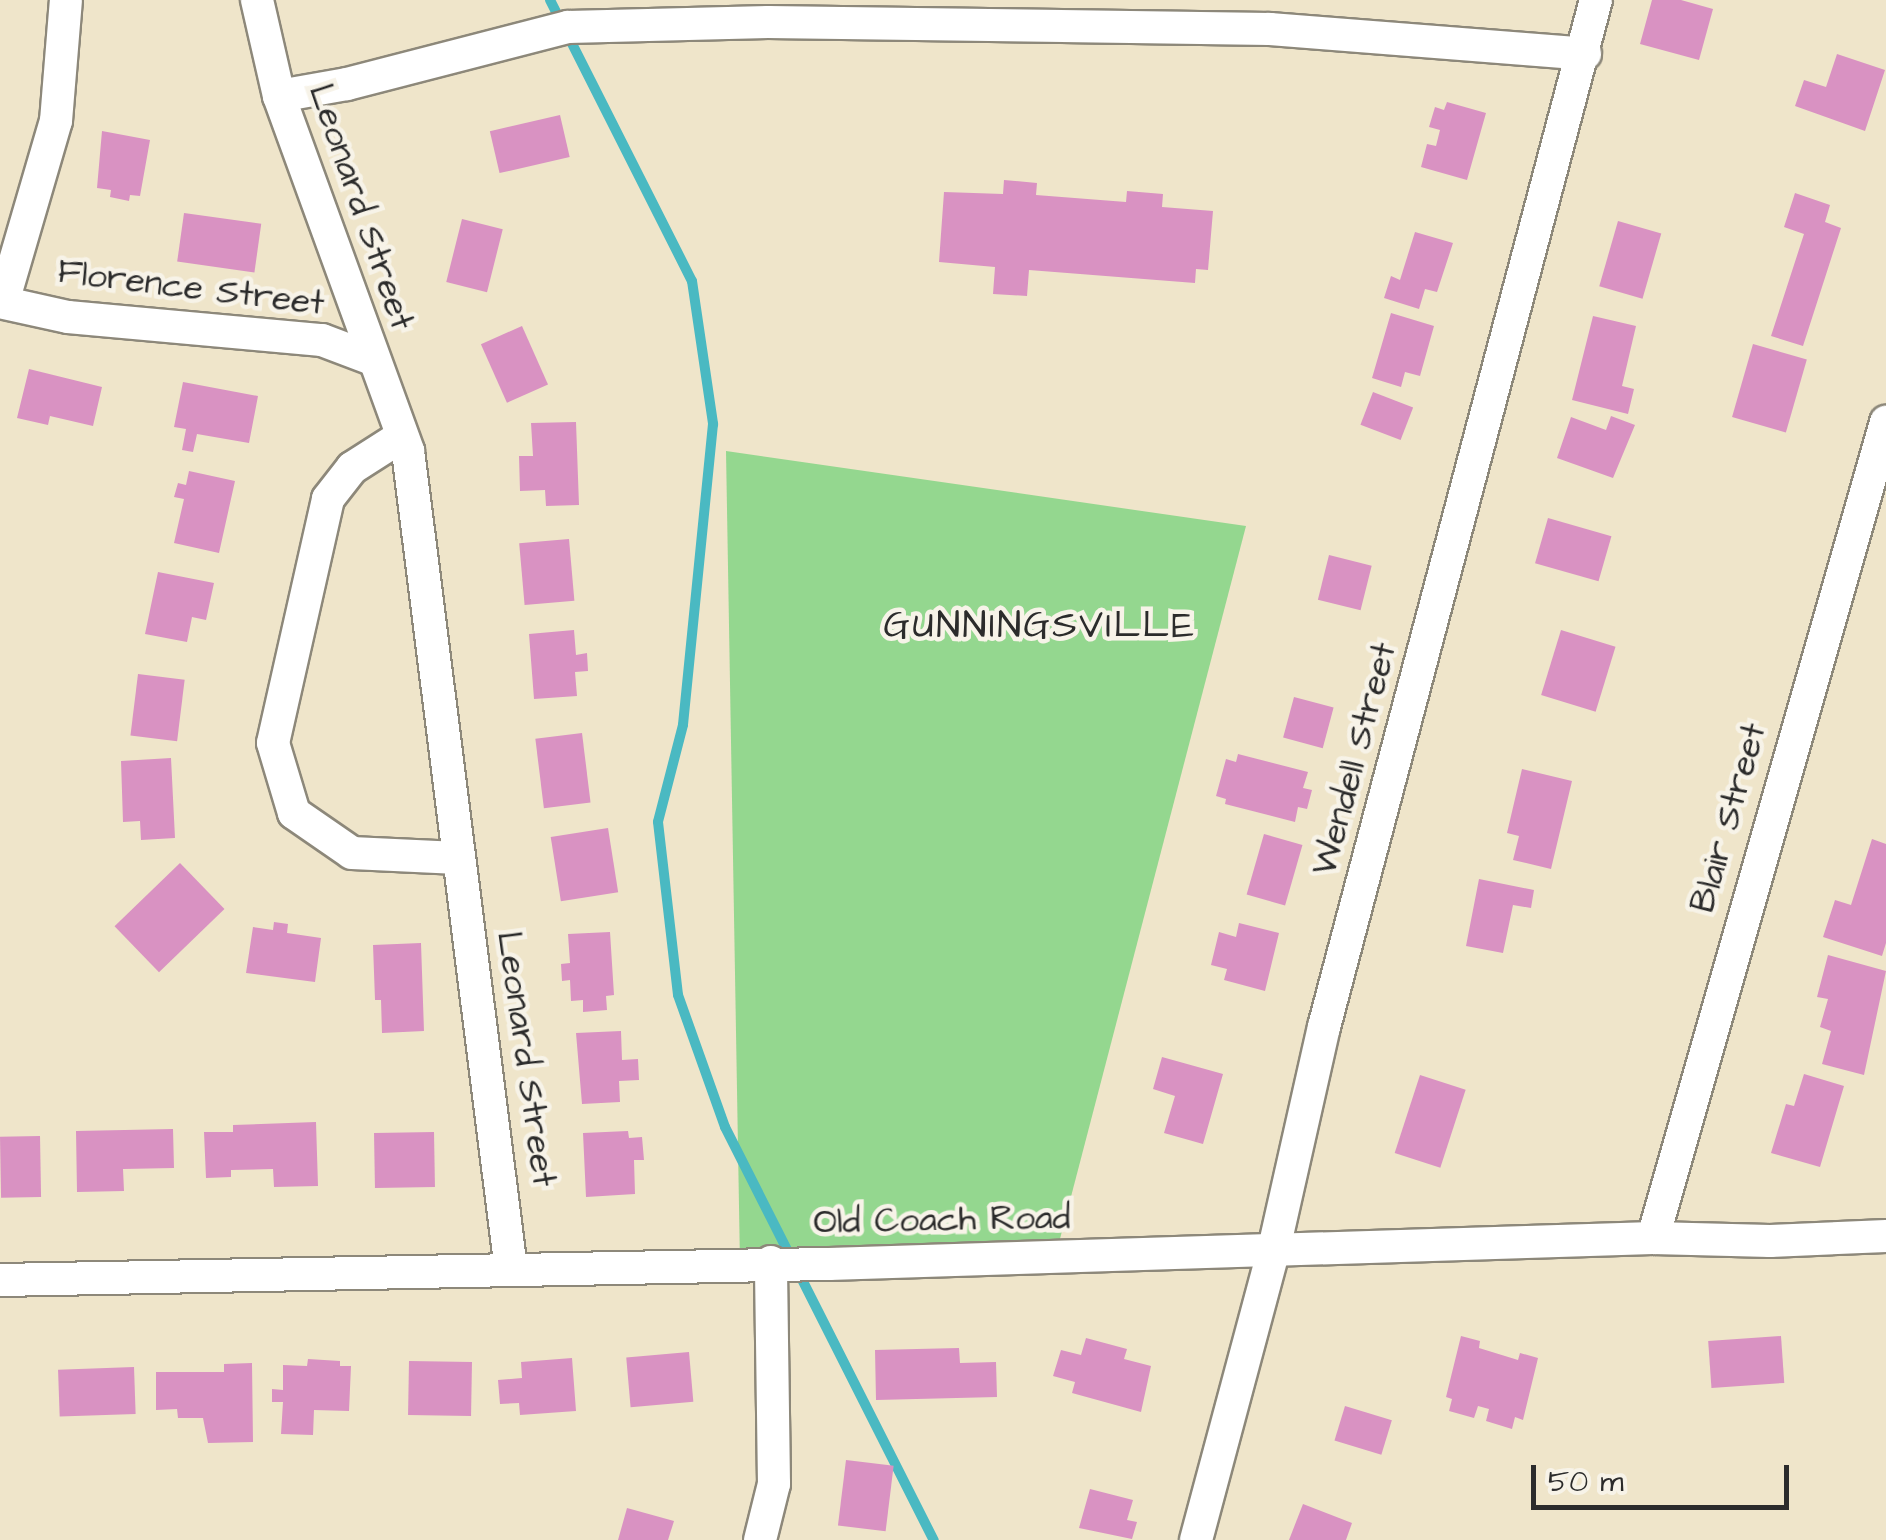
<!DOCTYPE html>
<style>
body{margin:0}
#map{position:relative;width:1886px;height:1540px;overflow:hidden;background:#efe5ca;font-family:"Architects Daughter",sans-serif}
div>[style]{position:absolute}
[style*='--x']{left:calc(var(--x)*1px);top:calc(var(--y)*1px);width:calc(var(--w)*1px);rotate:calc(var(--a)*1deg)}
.green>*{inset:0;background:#94d78f}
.stream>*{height:10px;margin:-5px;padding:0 5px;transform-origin:5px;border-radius:5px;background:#4ab9c2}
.building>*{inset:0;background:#d992c2;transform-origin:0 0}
.roads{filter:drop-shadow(2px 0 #8d887a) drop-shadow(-2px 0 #8d887a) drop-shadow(0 2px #8d887a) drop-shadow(0 -2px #8d887a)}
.street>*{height:32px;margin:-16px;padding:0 16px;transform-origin:16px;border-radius:16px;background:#fff}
span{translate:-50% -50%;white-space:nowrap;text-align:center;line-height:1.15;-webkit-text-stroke:9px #f7f3e8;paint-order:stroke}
.street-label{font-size:35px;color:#2b2b2b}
.neighbourhood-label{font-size:38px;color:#2b2b2b;letter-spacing:2.5px}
.scale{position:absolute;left:1531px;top:1465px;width:258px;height:45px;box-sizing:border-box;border:5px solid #2b2b2b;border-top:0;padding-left:12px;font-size:30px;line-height:35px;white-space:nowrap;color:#2b2b2b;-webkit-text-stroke:8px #f7f3e8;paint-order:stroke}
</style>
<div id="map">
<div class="green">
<div style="clip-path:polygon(726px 451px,1246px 526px,1055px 1258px,740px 1264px)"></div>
</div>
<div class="stream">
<div style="--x:550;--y:0;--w:315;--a:63.2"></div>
<div style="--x:692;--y:281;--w:145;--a:81.6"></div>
<div style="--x:713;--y:424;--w:302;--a:95.7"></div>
<div style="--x:683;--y:725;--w:100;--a:104.5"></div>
<div style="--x:658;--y:822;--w:174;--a:83.4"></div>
<div style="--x:678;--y:995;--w:140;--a:70.4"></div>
<div style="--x:725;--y:1127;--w:463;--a:63.2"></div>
</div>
<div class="building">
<div style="clip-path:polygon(1652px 0,1681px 0,1713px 9px,1699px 60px,1640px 44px)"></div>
<div style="clip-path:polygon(1837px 54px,1885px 70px,1865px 131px,1795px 106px,1804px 80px,1826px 87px)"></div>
<div style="clip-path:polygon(1447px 102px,1486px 113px,1467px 180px,1421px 167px,1427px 144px,1436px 146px,1440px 130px,1429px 127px,1435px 107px,1444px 110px)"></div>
<div style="left:560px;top:115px;width:43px;height:72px;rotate:77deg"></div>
<div style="clip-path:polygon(102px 131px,150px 140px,140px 196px,130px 195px,129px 201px,110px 197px,111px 190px,97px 188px)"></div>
<div style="clip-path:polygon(1004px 180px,1037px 183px,1036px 195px,1126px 202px,1127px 191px,1163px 194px,1162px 207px,1213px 211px,1208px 270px,1196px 269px,1195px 283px,1029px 270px,1027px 296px,993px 294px,995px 267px,939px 262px,944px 192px,1003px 194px)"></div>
<div style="clip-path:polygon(1795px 193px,1830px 205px,1825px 222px,1841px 228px,1803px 346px,1771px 336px,1804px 234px,1784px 227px)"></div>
<div style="left:184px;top:213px;width:78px;height:49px;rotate:8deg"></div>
<div style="left:462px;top:219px;width:42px;height:65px;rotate:14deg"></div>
<div style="left:1618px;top:221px;width:45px;height:68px;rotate:16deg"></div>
<div style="clip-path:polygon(1415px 232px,1453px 243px,1437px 292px,1425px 289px,1419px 309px,1384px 298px,1391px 276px,1400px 280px)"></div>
<div style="clip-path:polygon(1391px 313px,1434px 326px,1420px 376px,1405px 372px,1401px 387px,1372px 378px)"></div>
<div style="clip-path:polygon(1593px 316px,1636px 326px,1622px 386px,1634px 389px,1628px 414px,1572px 400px)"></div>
<div style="left:522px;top:326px;width:64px;height:45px;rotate:66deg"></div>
<div style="left:1753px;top:344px;width:56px;height:76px;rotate:16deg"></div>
<div style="clip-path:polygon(29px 369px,102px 387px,93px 426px,50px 416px,48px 425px,17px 418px)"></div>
<div style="clip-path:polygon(183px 382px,258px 396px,249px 443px,197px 434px,193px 452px,182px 450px,186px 429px,174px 427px)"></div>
<div style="left:1373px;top:392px;width:43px;height:35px;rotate:21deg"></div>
<div style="clip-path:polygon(1611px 416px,1635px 425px,1613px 478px,1557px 458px,1571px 417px,1606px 430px)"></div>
<div style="clip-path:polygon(576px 422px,579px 505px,546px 506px,545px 490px,520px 491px,519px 456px,533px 456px,531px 423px)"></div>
<div style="clip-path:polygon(189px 471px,235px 481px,219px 553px,174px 543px,184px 499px,174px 497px,178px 483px,186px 485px)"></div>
<div style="left:1548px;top:518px;width:66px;height:47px;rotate:16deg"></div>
<div style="left:569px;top:539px;width:62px;height:50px;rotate:85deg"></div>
<div style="left:1329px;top:555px;width:44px;height:46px;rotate:14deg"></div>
<div style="clip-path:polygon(158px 572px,214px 583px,206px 620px,192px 617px,187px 642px,145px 634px)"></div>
<div style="clip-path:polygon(574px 630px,576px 655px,587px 653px,588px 671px,575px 672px,577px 696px,534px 699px,529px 634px)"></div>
<div style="left:1561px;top:630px;width:57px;height:68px;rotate:17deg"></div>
<div style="left:138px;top:674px;width:47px;height:62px;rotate:7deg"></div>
<div style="left:1294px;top:697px;width:41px;height:42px;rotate:15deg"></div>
<div style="left:582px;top:733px;width:70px;height:47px;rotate:83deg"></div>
<div style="clip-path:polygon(1238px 754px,1308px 772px,1303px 788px,1312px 790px,1307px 809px,1298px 807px,1295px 822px,1225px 804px,1226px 799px,1216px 796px,1226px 759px,1236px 762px)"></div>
<div style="clip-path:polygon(171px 758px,175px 838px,141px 840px,140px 821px,123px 822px,121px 761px)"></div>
<div style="clip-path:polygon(1522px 769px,1572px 781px,1551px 869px,1513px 860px,1519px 836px,1507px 833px)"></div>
<div style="left:608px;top:828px;width:65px;height:58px;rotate:81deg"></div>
<div style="left:1264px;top:834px;width:40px;height:63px;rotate:16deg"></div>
<div style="clip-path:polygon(1872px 839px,1886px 844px,1886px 943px,1882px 956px,1823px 937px,1835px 900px,1851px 905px)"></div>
<div style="left:180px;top:863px;width:64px;height:91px;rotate:46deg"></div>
<div style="clip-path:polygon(1479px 879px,1534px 890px,1531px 908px,1513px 905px,1503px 953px,1466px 946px)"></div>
<div style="clip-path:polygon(274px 922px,288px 924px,287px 933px,321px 938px,315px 982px,246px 973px,253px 927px,273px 930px)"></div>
<div style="clip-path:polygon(1239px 923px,1279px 933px,1265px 991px,1224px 980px,1227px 969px,1211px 965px,1219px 932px,1236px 937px)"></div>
<div style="clip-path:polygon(610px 932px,614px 995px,606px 996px,607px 1010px,583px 1012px,583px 1000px,571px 1001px,570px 980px,562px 981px,561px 964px,570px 963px,568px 934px)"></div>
<div style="clip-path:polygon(421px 943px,424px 1031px,382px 1033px,381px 1000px,375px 1000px,373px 945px)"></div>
<div style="clip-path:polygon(1828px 955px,1886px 971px,1864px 1075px,1822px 1064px,1831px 1031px,1820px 1027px,1828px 999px,1817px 997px)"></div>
<div style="clip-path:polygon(621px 1031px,622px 1060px,638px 1059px,639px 1080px,619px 1081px,620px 1102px,582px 1104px,576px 1033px)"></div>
<div style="clip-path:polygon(1162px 1057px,1223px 1074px,1203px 1144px,1164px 1133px,1175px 1096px,1153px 1089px)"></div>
<div style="clip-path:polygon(1804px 1074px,1844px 1086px,1820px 1167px,1771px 1153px,1786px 1104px,1794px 1106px)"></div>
<div style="left:1420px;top:1075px;width:48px;height:82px;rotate:18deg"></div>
<div style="clip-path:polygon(316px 1122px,318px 1186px,274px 1187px,273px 1169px,231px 1170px,231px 1177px,206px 1178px,204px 1132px,233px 1132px,233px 1125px)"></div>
<div style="clip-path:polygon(173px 1129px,174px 1168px,123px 1169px,124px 1191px,77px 1192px,76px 1131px)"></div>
<div style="clip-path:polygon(628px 1131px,629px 1138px,642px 1137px,644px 1160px,634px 1160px,635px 1194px,586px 1197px,583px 1133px)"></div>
<div style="left:434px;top:1132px;width:55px;height:60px;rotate:89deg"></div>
<div style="left:40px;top:1136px;width:61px;height:40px;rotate:89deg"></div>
<div style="clip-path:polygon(1461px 1336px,1480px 1341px,1479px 1348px,1518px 1360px,1520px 1353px,1538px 1358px,1523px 1420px,1515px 1417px,1512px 1429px,1486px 1421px,1489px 1409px,1478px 1406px,1474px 1418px,1449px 1411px,1452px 1399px,1446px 1397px)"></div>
<div style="left:1781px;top:1336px;width:47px;height:73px;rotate:86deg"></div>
<div style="clip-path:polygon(1086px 1338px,1127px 1349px,1124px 1359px,1151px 1366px,1141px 1412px,1072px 1393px,1075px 1382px,1053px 1376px,1061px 1350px,1081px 1355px)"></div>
<div style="clip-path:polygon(959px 1348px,960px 1363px,996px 1362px,997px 1397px,876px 1400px,875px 1350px)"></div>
<div style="left:689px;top:1352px;width:50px;height:63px;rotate:85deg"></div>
<div style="clip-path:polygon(572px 1358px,576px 1411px,520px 1415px,519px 1403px,500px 1404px,498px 1380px,522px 1378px,521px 1362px)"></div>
<div style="clip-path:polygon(308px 1359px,340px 1361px,340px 1366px,351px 1366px,349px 1411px,314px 1410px,313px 1435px,281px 1434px,283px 1402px,272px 1402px,272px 1389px,283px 1390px,283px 1365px,307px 1366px)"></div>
<div style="left:409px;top:1361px;width:63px;height:54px;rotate:1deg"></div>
<div style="clip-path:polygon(252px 1363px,253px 1442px,208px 1443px,203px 1418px,178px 1418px,177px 1409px,156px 1410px,156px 1372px,224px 1372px,224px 1364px)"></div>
<div style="left:134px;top:1367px;width:47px;height:76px;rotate:88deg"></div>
<div style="left:1345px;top:1406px;width:49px;height:36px;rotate:17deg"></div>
<div style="left:846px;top:1460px;width:48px;height:66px;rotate:7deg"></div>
<div style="clip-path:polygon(1090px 1489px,1133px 1500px,1127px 1520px,1137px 1522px,1132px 1539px,1079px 1528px)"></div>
<div style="clip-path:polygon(1303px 1504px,1352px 1523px,1346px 1540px,1289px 1540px)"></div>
<div style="clip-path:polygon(627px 1508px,674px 1521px,668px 1540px,618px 1540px)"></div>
</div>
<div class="roads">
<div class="street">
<div style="--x:257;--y:0;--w:98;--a:77.1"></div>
<div style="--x:279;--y:96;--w:378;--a:70"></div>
<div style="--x:408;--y:451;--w:825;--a:82.83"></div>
<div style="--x:279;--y:96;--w:69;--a:-10"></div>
<div style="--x:347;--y:84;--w:228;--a:-14.5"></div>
<div style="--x:568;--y:27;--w:200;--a:-1.4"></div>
<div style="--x:768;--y:22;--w:502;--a:0.8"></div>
<div style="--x:1270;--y:29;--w:316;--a:4.5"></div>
<div style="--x:0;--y:302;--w:70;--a:12.4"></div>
<div style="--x:68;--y:317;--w:255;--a:5.2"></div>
<div style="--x:322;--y:340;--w:53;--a:20.8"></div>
<div style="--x:3;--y:302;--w:189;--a:-73.7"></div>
<div style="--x:56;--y:121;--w:121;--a:-85.3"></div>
<div style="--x:402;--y:436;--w:59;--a:147.4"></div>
<div style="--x:352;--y:468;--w:39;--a:128"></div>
<div style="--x:328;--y:499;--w:250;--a:102.7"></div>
<div style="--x:273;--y:743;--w:73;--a:73.3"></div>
<div style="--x:294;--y:813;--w:70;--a:34.6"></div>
<div style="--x:352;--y:853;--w:106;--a:2.7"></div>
<div style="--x:1653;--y:1238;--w:849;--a:-74.06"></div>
<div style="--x:0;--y:1280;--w:829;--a:-1.11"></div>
<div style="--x:829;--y:1264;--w:824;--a:-1.81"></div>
<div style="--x:1653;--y:1238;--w:117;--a:1.5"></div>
<div style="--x:1770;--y:1241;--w:116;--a:-2.5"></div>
<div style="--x:760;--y:1540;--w:58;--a:-76"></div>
<div style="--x:774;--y:1484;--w:222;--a:-90.8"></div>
<div style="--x:1196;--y:1540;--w:297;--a:-75"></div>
<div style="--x:1273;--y:1253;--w:232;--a:-77.3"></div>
<div style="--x:1324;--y:1027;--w:1062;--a:-75.17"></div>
</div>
</div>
<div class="street-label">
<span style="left:361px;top:207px;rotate:71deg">Leonard Street</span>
<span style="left:191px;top:288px;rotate:7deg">Florence Street</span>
<span style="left:1355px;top:759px;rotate:-75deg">Wendell Street</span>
<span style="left:1729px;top:818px;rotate:-74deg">Blair Street</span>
<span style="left:526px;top:1059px;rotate:82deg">Leonard Street</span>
<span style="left:942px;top:1220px;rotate:-1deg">Old Coach Road</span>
</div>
<div class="neighbourhood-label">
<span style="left:1040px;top:627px">GUNNINGSVILLE</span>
</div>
<div class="scale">50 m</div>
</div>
